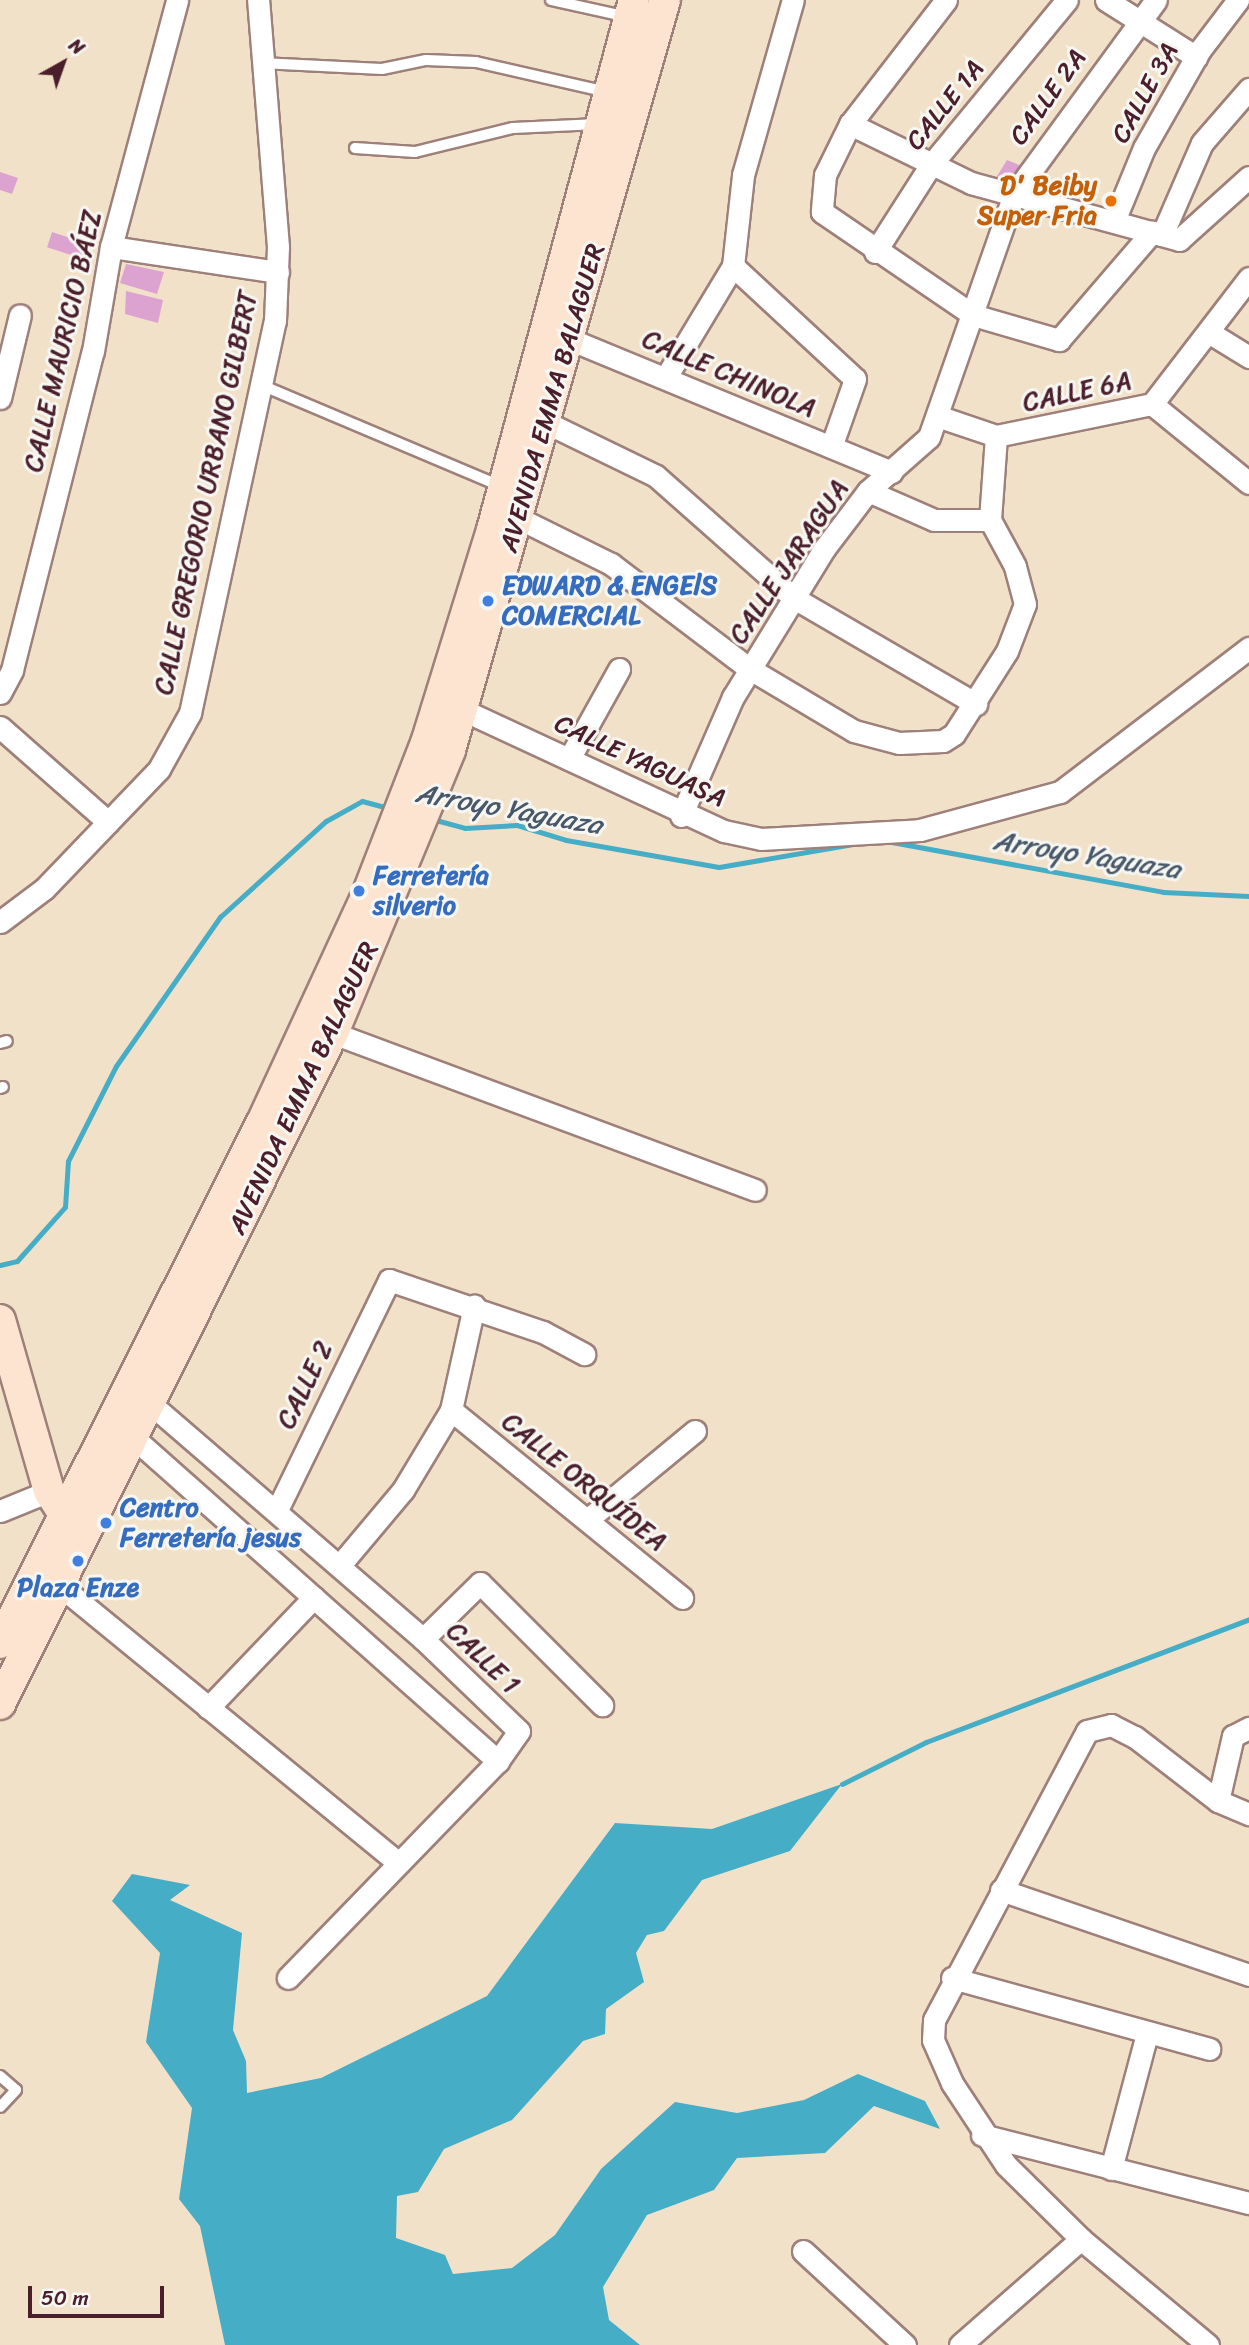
<!DOCTYPE html>
<meta charset="utf-8">
<style>
body{margin:0}
#map{position:relative;width:1249px;height:2345px;overflow:hidden;background:#f2e1c9;font-family:Sriracha,sans-serif}
div>[style]{position:absolute}
[style*='--x']{left:calc(var(--x)*1px);top:calc(var(--y)*1px);width:calc(var(--w)*1px);rotate:calc(var(--a)*1deg)}
.water>*{inset:0;background:#46adc6}
.stream>*{height:5px;margin:-2.5px;padding:0 2.5px;transform-origin:2.5px;border-radius:2.5px;background:#46adc6}
.building>*{inset:0;background:#dda3d0;transform-origin:0 0}
.roads{filter:drop-shadow(2px 0 #9e807a) drop-shadow(-2px 0 #9e807a) drop-shadow(0 2px #9e807a) drop-shadow(0 -2px #9e807a)}
.lane>*{height:10px;margin:-5px;padding:0 5px;transform-origin:5px;border-radius:5px;background:#fff}
.street>*{height:21px;margin:-10.5px;padding:0 10.5px;transform-origin:10.5px;border-radius:10.5px;background:#fff}
.secondary>*{height:30px;margin:-15px;padding:0 15px;transform-origin:15px;border-radius:15px;background:#fde4d0}
.dots>*{width:19px;height:19px;translate:-50% -50%;box-sizing:border-box;border:4px solid #f6f6f2;border-radius:50%}
span{translate:-50% -50%;white-space:nowrap;text-align:center;line-height:1.15;-webkit-text-stroke:6px #f6f6f2;paint-order:stroke}
.street-label{font-size:26px;color:#4a1f2b}
.food-label{font-size:26px;color:#c56008;font-weight:700}
.right{translate:-100% -50%;text-align:right}
.shop-label{font-size:26px;color:#366cbe;font-weight:700}
.left{translate:0 -50%;text-align:left}
.water-label{font-size:28px;color:#485869;font-style:italic}
.north{position:absolute;left:28px;top:28px;width:70px;height:70px;-webkit-text-stroke:5px #f6f6f2;paint-order:stroke;rotate:40deg;font-size:19px;font-weight:700;line-height:28px;text-align:center;color:#4a1f2b}
.north::after{content:'';display:block;margin:auto;width:24px;height:32px;background:#4a1f2b;clip-path:polygon(50% 0,100% 100%,50% 72%,0 100%)}
.scale{position:absolute;left:28px;top:2286px;width:136px;height:32px;box-sizing:border-box;border:4px solid #4a1f2b;border-top:0;padding-left:9px;font-size:21px;line-height:24px;white-space:nowrap;color:#4a1f2b;-webkit-text-stroke:5px #f6f6f2;paint-order:stroke}
</style>
<div id="map">
<div class="water">
<div style="clip-path:polygon(842px 1784px,790px 1851px,702px 1880px,664px 1931px,647px 1935px,636px 1953px,644px 1982px,606px 2009px,605px 2034px,583px 2041px,512px 2120px,444px 2149px,418px 2192px,397px 2196px,396px 2238px,445px 2255px,453px 2274px,512px 2268px,555px 2235px,601px 2169px,675px 2102px,737px 2113px,804px 2100px,858px 2074px,925px 2101px,940px 2129px,874px 2106px,825px 2153px,737px 2158px,714px 2190px,647px 2215px,603px 2287px,609px 2320px,640px 2345px,225px 2345px,200px 2226px,179px 2199px,192px 2108px,146px 2042px,160px 1953px,112px 1901px,132px 1874px,190px 1885px,170px 1900px,242px 1933px,233px 2030px,246px 2061px,247px 2093px,321px 2078px,487px 1996px,615px 1823px,712px 1829px)"></div>
</div>
<div class="stream">
<div style="--x:432;--y:819;--w:34;--a:15"></div>
<div style="--x:465;--y:828;--w:52;--a:-3.3"></div>
<div style="--x:517;--y:825;--w:51;--a:17"></div>
<div style="--x:566;--y:840;--w:155;--a:10"></div>
<div style="--x:719;--y:867;--w:142;--a:-9.7"></div>
<div style="--x:886;--y:841;--w:282;--a:10.4"></div>
<div style="--x:1163;--y:892;--w:86;--a:2.7"></div>
<div style="--x:0;--y:1265;--w:17;--a:-13"></div>
<div style="--x:17;--y:1261;--w:72;--a:-48.4"></div>
<div style="--x:65;--y:1207;--w:46;--a:-86.3"></div>
<div style="--x:68;--y:1161;--w:106;--a:-63.2"></div>
<div style="--x:116;--y:1066;--w:182;--a:-55.1"></div>
<div style="--x:220;--y:917;--w:143;--a:-42.2"></div>
<div style="--x:326;--y:821;--w:41;--a:-29.1"></div>
<div style="--x:362;--y:801;--w:31;--a:15"></div>
<div style="--x:842;--y:1784;--w:94;--a:-26.6"></div>
<div style="--x:926;--y:1742;--w:346;--a:-20.8"></div>
</div>
<div class="building">
<div style="clip-path:polygon(1007px 160px,1024px 167px,1014px 183px,994px 181px)"></div>
<div style="clip-path:polygon(0 172px,18px 178px,12px 194px,0 190px)"></div>
<div style="left:52px;top:232px;width:42px;height:16px;rotate:18deg"></div>
<div style="clip-path:polygon(126px 264px,164px 272px,157px 294px,120px 283px)"></div>
<div style="clip-path:polygon(126px 291px,163px 300px,158px 323px,125px 314px)"></div>
</div>
<div class="roads">
<div class="lane">
<div style="--x:551;--y:0;--w:79;--a:12.4"></div>
<div style="--x:261;--y:63;--w:121;--a:2.8"></div>
<div style="--x:382;--y:69;--w:45;--a:-11.6"></div>
<div style="--x:426;--y:60;--w:50;--a:2.3"></div>
<div style="--x:476;--y:62;--w:134;--a:12.9"></div>
<div style="--x:355;--y:148;--w:60;--a:3.8"></div>
<div style="--x:415;--y:152;--w:101;--a:-13.8"></div>
<div style="--x:513;--y:128;--w:85;--a:-2.7"></div>
<div style="--x:259;--y:384;--w:263;--a:22.9"></div>
<div style="--x:0;--y:1043;--w:7;--a:-16"></div>
<div style="--x:0;--y:1088;--w:3;--a:-18"></div>
<div style="--x:0;--y:2076;--w:21;--a:41"></div>
<div style="--x:16;--y:2090;--w:23;--a:133"></div>
</div>
<div class="street">
<div style="--x:946;--y:0;--w:157;--a:127.7"></div>
<div style="--x:850;--y:124;--w:57;--a:116.1"></div>
<div style="--x:825;--y:175;--w:37;--a:95"></div>
<div style="--x:822;--y:212;--w:183;--a:34.3"></div>
<div style="--x:973;--y:315;--w:90;--a:16.2"></div>
<div style="--x:1059;--y:340;--w:143;--a:-49.3"></div>
<div style="--x:1106;--y:0;--w:107;--a:32.3"></div>
<div style="--x:850;--y:124;--w:135;--a:26"></div>
<div style="--x:971;--y:183;--w:216;--a:15.3"></div>
<div style="--x:1179;--y:240;--w:94;--a:-42"></div>
<div style="--x:1114;--y:221;--w:79;--a:-67.7"></div>
<div style="--x:1144;--y:148;--w:113;--a:-60.3"></div>
<div style="--x:1200;--y:50;--w:63;--a:-52.8"></div>
<div style="--x:1162;--y:235;--w:100;--a:-66.5"></div>
<div style="--x:1202;--y:143;--w:72;--a:-49"></div>
<div style="--x:111;--y:247;--w:169;--a:8.5"></div>
<div style="--x:875;--y:252;--w:102;--a:-57.4"></div>
<div style="--x:930;--y:166;--w:215;--a:-50.5"></div>
<div style="--x:733;--y:266;--w:166;--a:42.8"></div>
<div style="--x:855;--y:379;--w:72;--a:109.4"></div>
<div style="--x:1210;--y:333;--w:46;--a:31.6"></div>
<div style="--x:557;--y:334;--w:362;--a:22.4"></div>
<div style="--x:666;--y:377;--w:130;--a:-58.9"></div>
<div style="--x:733;--y:266;--w:92;--a:-83.7"></div>
<div style="--x:743;--y:175;--w:182;--a:-74.1"></div>
<div style="--x:0;--y:398;--w:85;--a:-76.5"></div>
<div style="--x:1152;--y:404;--w:125;--a:39.2"></div>
<div style="--x:940;--y:417;--w:59;--a:18.7"></div>
<div style="--x:996;--y:436;--w:159;--a:-11.6"></div>
<div style="--x:1152;--y:404;--w:159;--a:-52.4"></div>
<div style="--x:545;--y:422;--w:123;--a:25.9"></div>
<div style="--x:656;--y:476;--w:184;--a:41.5"></div>
<div style="--x:794;--y:598;--w:211;--a:30.2"></div>
<div style="--x:868;--y:491;--w:72;--a:23.7"></div>
<div style="--x:934;--y:520;--w:56;--a:0"></div>
<div style="--x:516;--y:517;--w:106;--a:26.3"></div>
<div style="--x:611;--y:564;--w:174;--a:37.1"></div>
<div style="--x:750;--y:669;--w:121;--a:30.8"></div>
<div style="--x:854;--y:731;--w:47;--a:14.9"></div>
<div style="--x:899;--y:743;--w:44;--a:-2.6"></div>
<div style="--x:943;--y:741;--w:13;--a:-32"></div>
<div style="--x:954;--y:734;--w:98;--a:-57.4"></div>
<div style="--x:1007;--y:651;--w:50;--a:-69"></div>
<div style="--x:1025;--y:604;--w:39;--a:-105"></div>
<div style="--x:1015;--y:566;--w:52;--a:-118.5"></div>
<div style="--x:990;--y:520;--w:84;--a:-85.9"></div>
<div style="--x:0;--y:693;--w:26;--a:-62"></div>
<div style="--x:12;--y:670;--w:329;--a:-75.8"></div>
<div style="--x:93;--y:351;--w:106;--a:-80.2"></div>
<div style="--x:111;--y:247;--w:256;--a:-75"></div>
<div style="--x:463;--y:710;--w:288;--a:24.9"></div>
<div style="--x:724;--y:831;--w:38;--a:12"></div>
<div style="--x:761;--y:839;--w:159;--a:-3.2"></div>
<div style="--x:920;--y:830;--w:145;--a:-15.2"></div>
<div style="--x:1060;--y:792;--w:238;--a:-37.3"></div>
<div style="--x:0;--y:727;--w:144;--a:41.3"></div>
<div style="--x:569;--y:759;--w:103;--a:-60.9"></div>
<div style="--x:681;--y:816;--w:130;--a:-66.4"></div>
<div style="--x:733;--y:697;--w:174;--a:-58.4"></div>
<div style="--x:824;--y:549;--w:73;--a:-52.8"></div>
<div style="--x:868;--y:491;--w:81;--a:-41.5"></div>
<div style="--x:929;--y:437;--w:257;--a:-70.7"></div>
<div style="--x:1014;--y:194;--w:240;--a:-53.8"></div>
<div style="--x:0;--y:922;--w:55;--a:-36.9"></div>
<div style="--x:44;--y:889;--w:166;--a:-46.2"></div>
<div style="--x:159;--y:769;--w:64;--a:-61"></div>
<div style="--x:190;--y:713;--w:401;--a:-77.8"></div>
<div style="--x:275;--y:321;--w:74;--a:-87.7"></div>
<div style="--x:278;--y:247;--w:248;--a:-94.6"></div>
<div style="--x:333;--y:1033;--w:450;--a:20.4"></div>
<div style="--x:152;--y:1405;--w:358;--a:40.8"></div>
<div style="--x:423;--y:1639;--w:133;--a:43.8"></div>
<div style="--x:519;--y:1731;--w:37;--a:125"></div>
<div style="--x:498;--y:1761;--w:302;--a:134.1"></div>
<div style="--x:451;--y:1410;--w:298;--a:39.1"></div>
<div style="--x:134;--y:1438;--w:487;--a:41.6"></div>
<div style="--x:277;--y:1510;--w:256;--a:-64"></div>
<div style="--x:389;--y:1280;--w:163;--a:18.7"></div>
<div style="--x:543;--y:1332;--w:47;--a:28.2"></div>
<div style="--x:0;--y:1511;--w:53;--a:-22.2"></div>
<div style="--x:587;--y:1520;--w:140;--a:-39.5"></div>
<div style="--x:340;--y:1565;--w:98;--a:-50"></div>
<div style="--x:403;--y:1490;--w:93;--a:-59"></div>
<div style="--x:451;--y:1410;--w:107;--a:-77.5"></div>
<div style="--x:59;--y:1585;--w:439;--a:39.3"></div>
<div style="--x:423;--y:1639;--w:80;--a:-44.5"></div>
<div style="--x:480;--y:1583;--w:173;--a:45"></div>
<div style="--x:208;--y:1708;--w:153;--a:-46.3"></div>
<div style="--x:1218;--y:1801;--w:67;--a:-77"></div>
<div style="--x:1233;--y:1736;--w:18;--a:-27"></div>
<div style="--x:1001;--y:1890;--w:262;--a:18.9"></div>
<div style="--x:952;--y:1978;--w:267;--a:15.4"></div>
<div style="--x:982;--y:2135;--w:276;--a:14.3"></div>
<div style="--x:1111;--y:2169;--w:140;--a:-75.1"></div>
<div style="--x:803;--y:2251;--w:139;--a:42.7"></div>
<div style="--x:960;--y:2345;--w:161;--a:-41.2"></div>
<div style="--x:1208;--y:2345;--w:165;--a:-140.2"></div>
<div style="--x:1081;--y:2239;--w:105;--a:-135.4"></div>
<div style="--x:1006;--y:2165;--w:98;--a:-123.4"></div>
<div style="--x:952;--y:2083;--w:47;--a:-113.8"></div>
<div style="--x:933;--y:2040;--w:20;--a:-87"></div>
<div style="--x:934;--y:2020;--w:327;--a:-62.1"></div>
<div style="--x:1087;--y:1731;--w:25;--a:-14"></div>
<div style="--x:1111;--y:1725;--w:27;--a:27"></div>
<div style="--x:1135;--y:1737;--w:105;--a:37.6"></div>
<div style="--x:1218;--y:1801;--w:34;--a:23"></div>
</div>
<div class="secondary">
<div style="--x:0;--y:1320;--w:178;--a:74"></div>
<div style="--x:49;--y:1491;--w:40;--a:57.1"></div>
<div style="--x:0;--y:1643;--w:588;--a:-63.3"></div>
<div style="--x:264;--y:1118;--w:246;--a:-65.2"></div>
<div style="--x:367;--y:895;--w:166;--a:-68.8"></div>
<div style="--x:427;--y:740;--w:220;--a:-72.8"></div>
<div style="--x:492;--y:530;--w:549;--a:-75"></div>
<div style="--x:0;--y:1704;--w:749;--a:-63.61"></div>
<div style="--x:333;--y:1033;--w:306;--a:-67.5"></div>
<div style="--x:450;--y:750;--w:780;--a:-74"></div>
</div>
</div>
<div class="dots">
<div style="left:1111px;top:201px;background:#e8710a"></div>
<div style="left:488px;top:601px;background:#3f7fe0"></div>
<div style="left:359px;top:891px;background:#3f7fe0"></div>
<div style="left:106px;top:1523px;background:#3f7fe0"></div>
<div style="left:78px;top:1561px;background:#3f7fe0"></div>
</div>
<div class="street-label">
<span style="left:1145px;top:93px;rotate:-61deg">CALLE 3A</span>
<span style="left:1048px;top:97px;rotate:-54deg">CALLE 2A</span>
<span style="left:945px;top:105px;rotate:-51deg">CALLE 1A</span>
<span style="left:63px;top:341px;rotate:-77deg">CALLE MAURICIO BÁEZ</span>
<span style="left:729px;top:374px;rotate:23deg">CALLE CHINOLA</span>
<span style="left:1077px;top:392px;rotate:-12deg">CALLE 6A</span>
<span style="left:552px;top:398px;rotate:-74deg">AVENIDA EMMA BALAGUER</span>
<span style="left:206px;top:493px;rotate:-78deg">CALLE GREGORIO URBANO GILBERT</span>
<span style="left:789px;top:562px;rotate:-56deg">CALLE JARAGUA</span>
<span style="left:640px;top:761px;rotate:25deg">CALLE YAGUASA</span>
<span style="left:303px;top:1088px;rotate:-65deg">AVENIDA EMMA BALAGUER</span>
<span style="left:305px;top:1385px;rotate:-64deg">CALLE 2</span>
<span style="left:584px;top:1482px;rotate:39deg">CALLE ORQUÍDEA</span>
<span style="left:483px;top:1658px;rotate:44deg">CALLE 1</span>
</div>
<div class="food-label">
<span class="right" style="left:1097px;top:201px">D' Beiby<br>Super Fria</span>
</div>
<div class="shop-label">
<span class="left" style="left:502px;top:601px">EDWARD &amp; ENGElS<br>COMERCIAL</span>
<span class="left" style="left:373px;top:891px">Ferretería<br>silverio</span>
<span class="left" style="left:120px;top:1523px">Centro<br>Ferretería jesus</span>
<span style="left:78px;top:1588px">Plaza Enze</span>
</div>
<div class="water-label">
<span style="left:509px;top:809px;rotate:10deg">Arroyo Yaguaza</span>
<span style="left:1087px;top:855px;rotate:9deg">Arroyo Yaguaza</span>
</div>
<div class="north">N</div>
<div class="scale">50 m</div>
</div>
